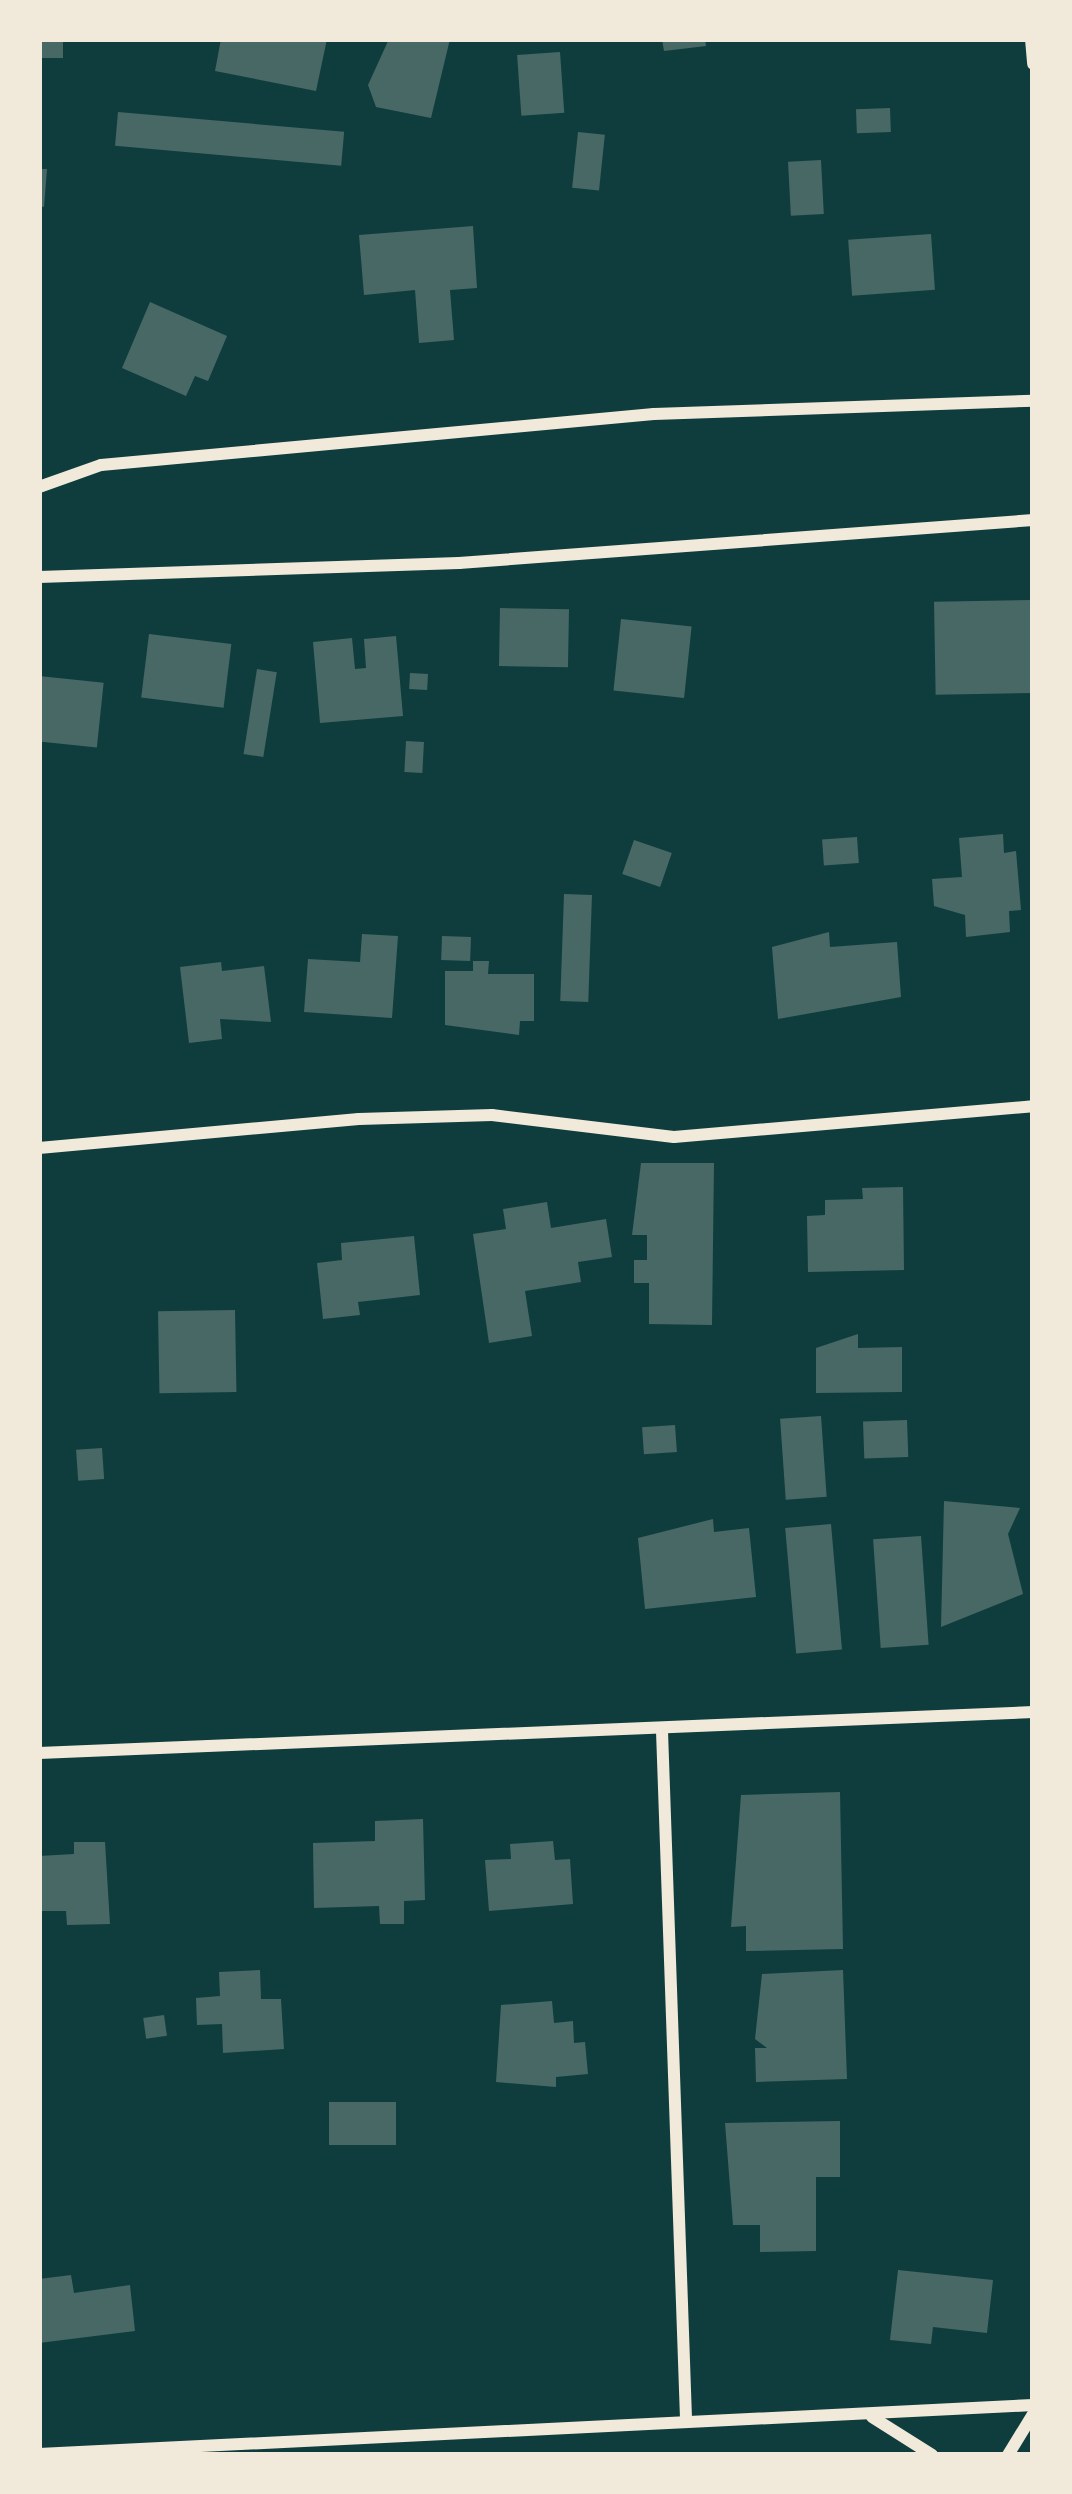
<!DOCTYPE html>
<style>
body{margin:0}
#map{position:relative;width:1072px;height:2494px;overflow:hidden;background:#0f3d3e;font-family:"Titillium Web",sans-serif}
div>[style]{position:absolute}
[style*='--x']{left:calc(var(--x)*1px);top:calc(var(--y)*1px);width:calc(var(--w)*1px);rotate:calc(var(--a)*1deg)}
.building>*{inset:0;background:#486865;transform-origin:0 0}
.minor>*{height:12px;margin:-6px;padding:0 6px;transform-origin:6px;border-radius:6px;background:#f1e9da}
span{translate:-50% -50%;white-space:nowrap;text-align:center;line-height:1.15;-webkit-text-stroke:12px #f1e9da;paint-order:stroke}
.frame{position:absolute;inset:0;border:42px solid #f1e9da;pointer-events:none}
</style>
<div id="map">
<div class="building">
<div style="left:39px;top:39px;width:24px;height:19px"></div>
<div style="clip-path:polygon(221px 39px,327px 39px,316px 91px,215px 71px)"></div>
<div style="clip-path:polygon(389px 39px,450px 39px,431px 118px,376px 107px,368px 85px)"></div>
<div style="clip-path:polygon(662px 39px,705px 39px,706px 46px,664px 51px)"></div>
<div style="left:560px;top:52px;width:61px;height:43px;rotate:86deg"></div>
<div style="left:890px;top:108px;width:24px;height:34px;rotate:88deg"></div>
<div style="left:118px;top:112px;width:227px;height:34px;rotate:5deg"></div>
<div style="left:578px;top:132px;width:27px;height:56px;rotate:6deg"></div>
<div style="left:821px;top:160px;width:54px;height:33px;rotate:87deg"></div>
<div style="clip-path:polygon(39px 169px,47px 169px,44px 207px,39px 206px)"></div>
<div style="clip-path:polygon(473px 226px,477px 288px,450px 290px,454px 340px,419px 343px,415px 290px,364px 295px,359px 235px)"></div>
<div style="left:931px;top:234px;width:56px;height:83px;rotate:86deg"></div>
<div style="clip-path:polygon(150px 302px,227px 336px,208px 381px,195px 376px,186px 396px,122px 368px)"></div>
<div style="left:1031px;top:600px;width:93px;height:97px;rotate:89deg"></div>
<div style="left:500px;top:608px;width:69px;height:58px;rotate:1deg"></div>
<div style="left:621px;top:619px;width:71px;height:72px;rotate:6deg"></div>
<div style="left:149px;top:634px;width:83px;height:64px;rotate:7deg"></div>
<div style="clip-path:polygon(396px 636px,403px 716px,320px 723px,313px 642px,352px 638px,355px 669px,366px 668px,364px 639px)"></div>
<div style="left:257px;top:669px;width:20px;height:86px;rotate:9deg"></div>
<div style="left:410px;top:673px;width:18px;height:16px;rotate:3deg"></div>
<div style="left:39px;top:676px;width:65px;height:65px;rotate:6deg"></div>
<div style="left:406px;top:741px;width:18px;height:31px;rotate:3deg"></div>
<div style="clip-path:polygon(1003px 834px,1004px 853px,1016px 851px,1021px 910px,1009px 911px,1010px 932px,966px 937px,965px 915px,934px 906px,932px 879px,962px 877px,959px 838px)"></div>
<div style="left:857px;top:837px;width:26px;height:35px;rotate:86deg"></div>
<div style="left:634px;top:840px;width:40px;height:36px;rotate:19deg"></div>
<div style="left:564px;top:894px;width:28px;height:107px;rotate:2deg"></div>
<div style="clip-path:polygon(829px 932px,830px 947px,897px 942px,901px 997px,778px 1019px,772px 947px)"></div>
<div style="clip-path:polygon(362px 934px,398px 936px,392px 1018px,304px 1012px,308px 959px,360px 962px)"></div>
<div style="left:442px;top:936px;width:29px;height:24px;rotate:2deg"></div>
<div style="clip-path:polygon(473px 961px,489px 961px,488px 974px,534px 974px,534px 1021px,520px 1021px,519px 1035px,445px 1025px,445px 971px,473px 971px)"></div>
<div style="clip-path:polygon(221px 962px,222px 971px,264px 966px,271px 1022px,220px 1019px,222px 1039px,189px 1043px,180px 967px)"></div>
<div style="clip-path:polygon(641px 1163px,714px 1163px,712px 1325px,649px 1324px,649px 1283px,634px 1283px,634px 1260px,647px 1260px,647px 1235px,632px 1235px)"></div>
<div style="clip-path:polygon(903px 1187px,904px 1270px,808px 1272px,807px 1216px,825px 1215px,825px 1200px,863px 1199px,862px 1188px)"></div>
<div style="clip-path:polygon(547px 1202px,551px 1228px,606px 1219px,612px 1257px,578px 1262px,581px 1282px,525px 1291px,532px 1336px,489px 1343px,473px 1234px,506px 1229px,503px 1209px)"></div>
<div style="clip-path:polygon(414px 1236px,420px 1295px,358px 1302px,360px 1315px,323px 1319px,317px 1263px,342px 1260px,341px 1243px)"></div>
<div style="left:235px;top:1310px;width:82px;height:77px;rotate:89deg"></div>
<div style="clip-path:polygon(858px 1334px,858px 1348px,902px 1347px,902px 1392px,816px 1393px,816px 1348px)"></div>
<div style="left:821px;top:1416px;width:81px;height:41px;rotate:86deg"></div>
<div style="left:907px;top:1420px;width:37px;height:44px;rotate:88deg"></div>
<div style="left:675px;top:1425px;width:27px;height:33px;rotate:86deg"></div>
<div style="left:102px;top:1448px;width:31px;height:26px;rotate:86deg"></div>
<div style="clip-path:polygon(944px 1501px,1020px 1508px,1008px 1534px,1023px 1594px,941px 1627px)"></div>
<div style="clip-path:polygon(713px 1519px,714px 1532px,749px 1528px,756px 1597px,645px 1609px,638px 1538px)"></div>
<div style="left:831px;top:1524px;width:126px;height:46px;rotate:85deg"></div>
<div style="left:921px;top:1536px;width:109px;height:48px;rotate:86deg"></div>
<div style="clip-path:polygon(840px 1792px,843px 1949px,746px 1951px,746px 1926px,731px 1927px,741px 1795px)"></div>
<div style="clip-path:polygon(423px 1819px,425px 1900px,404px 1901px,404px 1924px,380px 1924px,379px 1906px,314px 1908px,313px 1843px,375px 1841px,375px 1821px)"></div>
<div style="clip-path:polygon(553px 1841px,555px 1860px,570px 1859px,573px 1904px,489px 1911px,485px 1860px,511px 1859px,510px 1844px)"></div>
<div style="clip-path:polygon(74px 1842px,105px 1842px,110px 1924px,67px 1925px,66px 1911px,39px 1911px,39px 1856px,74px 1854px)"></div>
<div style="clip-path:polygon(260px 1970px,261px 1999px,281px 1999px,284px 2049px,223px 2053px,222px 2024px,197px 2025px,196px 1998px,220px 1996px,219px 1972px)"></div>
<div style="clip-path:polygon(843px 1970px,847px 2079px,756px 2082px,755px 2048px,767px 2048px,755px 2039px,762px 1974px)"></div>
<div style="clip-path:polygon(552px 2001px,554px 2023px,573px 2021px,574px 2043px,585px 2042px,588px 2074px,556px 2077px,556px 2087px,496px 2082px,501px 2005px)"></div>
<div style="left:164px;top:2015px;width:21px;height:21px;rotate:82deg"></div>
<div style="left:396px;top:2102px;width:43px;height:67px;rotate:90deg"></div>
<div style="clip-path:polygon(840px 2121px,840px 2177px,816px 2177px,816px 2251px,760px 2252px,760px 2225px,733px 2225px,725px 2123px)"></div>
<div style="clip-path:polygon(898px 2270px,993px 2280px,987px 2333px,933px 2327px,931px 2344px,890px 2340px)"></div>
<div style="clip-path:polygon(71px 2275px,74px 2293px,130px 2285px,135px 2331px,39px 2343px,39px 2279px)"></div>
</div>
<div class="minor">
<div style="--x:1031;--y:39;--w:25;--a:85"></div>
<div style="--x:39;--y:487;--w:66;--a:-19.5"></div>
<div style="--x:101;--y:465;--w:555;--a:-5.27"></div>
<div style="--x:654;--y:414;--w:379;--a:-2"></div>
<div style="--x:39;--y:577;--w:420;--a:-1.9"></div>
<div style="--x:459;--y:563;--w:576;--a:-4.28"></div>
<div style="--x:39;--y:1148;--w:321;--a:-5.2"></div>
<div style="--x:359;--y:1119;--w:133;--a:-1.7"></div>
<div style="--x:492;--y:1115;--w:183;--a:6.9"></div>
<div style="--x:674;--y:1137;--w:360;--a:-4.9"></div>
<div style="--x:662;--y:1731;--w:688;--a:88"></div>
<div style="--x:39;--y:1753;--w:995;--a:-2.36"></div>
<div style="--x:872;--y:2417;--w:71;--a:32.3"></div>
<div style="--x:39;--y:2454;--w:995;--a:-2.82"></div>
<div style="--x:1008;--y:2455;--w:48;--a:-58.6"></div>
</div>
<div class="frame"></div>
</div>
